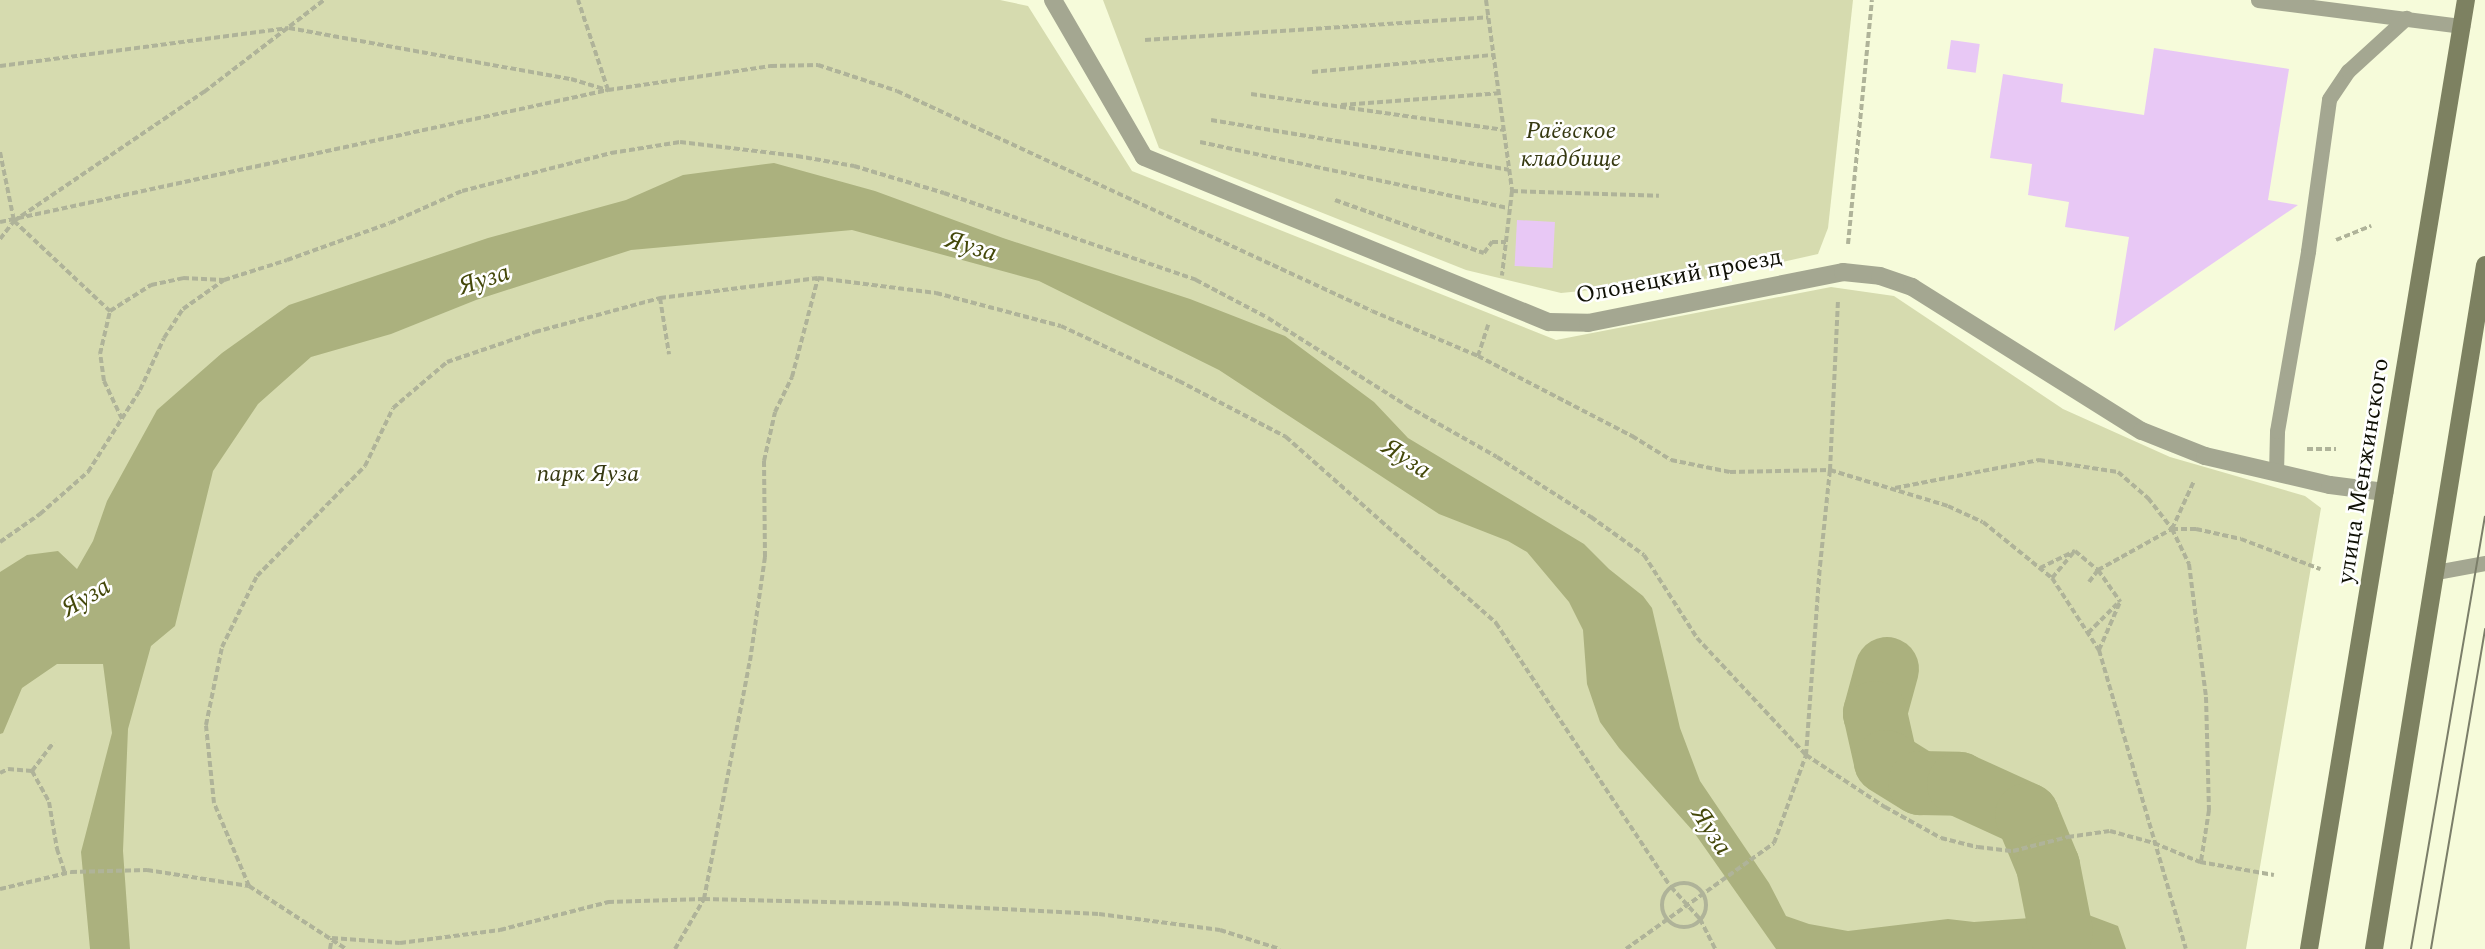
<!DOCTYPE html>
<meta charset="utf-8">
<style>
body{margin:0}
#map{position:relative;width:2485px;height:949px;overflow:hidden;background:#f6fbda;font-family:Spectral,serif}
div>[style]{position:absolute}
[style*='--x']{left:calc(var(--x)*1px);top:calc(var(--y)*1px);width:calc(var(--w)*1px);rotate:calc(var(--a)*1deg)}
.green>*{inset:0;background:#d6dbaf}
.water>*{inset:0;background:#abb17e}
.river>*{height:64px;margin:-32px;padding:0 32px;transform-origin:32px;border-radius:32px;background:#abb17e}
.building>*{inset:0;background:#e8c8f5;transform-origin:0 0}
.path>*{height:4px;margin-top:-2px;transform-origin:0;background:repeating-linear-gradient(90deg,#afb399 0 6px,transparent 0 9px)}
.path>.ring{margin:-2px;padding:0;box-sizing:content-box;background:none;border:4px solid #afb399;border-radius:50%}
.service>*{height:15px;margin:-7.5px;padding:0 7.5px;transform-origin:7.5px;border-radius:7.5px;background:#a4a791}
.minor>*{height:18px;margin:-9px;padding:0 9px;transform-origin:9px;border-radius:9px;background:#a4a791}
.secondary>*{height:18px;margin:-9px;padding:0 9px;transform-origin:9px;border-radius:9px;background:#7d8161}
.tram>*{height:1.5px;margin:-0.75px;padding:0 0.75px;transform-origin:0.75px;border-radius:0.75px;background:#7b7e69}
span{translate:-50% -50%;white-space:nowrap;text-align:center;line-height:1.15;-webkit-text-stroke:5px #fff;paint-order:stroke}
.park-label{font-size:24px;color:#363911;font-style:italic}
.street-label{font-size:24px;color:#0f1005}
.water-label{font-size:26px;color:#44480a;font-style:italic}
</style>
<div id="map">
<div class="green">
<div style="clip-path:polygon(0 0,1000px 0,1028px 6px,1132px 171px,1556px 340px,1831px 287px,1894px 296px,2063px 409px,2170px 457px,2305px 496px,2321px 508px,2246px 949px,0 949px)"></div>
<div style="clip-path:polygon(1103px 0,1853px 0,1828px 228px,1818px 254px,1712px 278px,1561px 293px,1466px 270px,1159px 148px)"></div>
</div>
<div class="water">
<div style="clip-path:polygon(774px 163px,875px 191px,1003px 238px,1190px 299px,1285px 336px,1374px 402px,1408px 438px,1584px 544px,1609px 569px,1643px 596px,1652px 608px,1680px 728px,1700px 781px,1769px 883px,1786px 916px,1809px 924px,1848px 931px,1948px 919px,1974px 922px,2086px 914px,2118px 926px,2126px 949px,1776px 949px,1693px 831px,1619px 748px,1600px 722px,1587px 684px,1583px 630px,1569px 602px,1527px 552px,1508px 541px,1439px 514px,1219px 370px,1039px 281px,852px 230px,631px 250px,476px 300px,391px 334px,311px 357px,258px 404px,213px 471px,175px 626px,151px 646px,128px 729px,123px 851px,130px 949px,90px 949px,81px 852px,112px 733px,103px 664px,57px 664px,22px 688px,3px 733px,0 734px,0 572px,27px 555px,58px 551px,77px 569px,93px 541px,107px 501px,157px 410px,222px 353px,289px 305px,488px 238px,626px 200px,683px 175px)"></div>
</div>
<div class="river">
<div style="--x:1887;--y:669;--w:46;--a:105.3"></div>
<div style="--x:1875;--y:713;--w:50;--a:77.3"></div>
<div style="--x:1886;--y:762;--w:40;--a:32"></div>
<div style="--x:1920;--y:783;--w:39;--a:1"></div>
<div style="--x:1959;--y:784;--w:75;--a:24.5"></div>
<div style="--x:2027;--y:815;--w:55;--a:67.6"></div>
<div style="--x:2048;--y:866;--w:67;--a:78.9"></div>
</div>
<div class="building">
<div style="left:1951px;top:40px;width:29px;height:29px;rotate:8deg"></div>
<div style="clip-path:polygon(2154px 48px,2289px 69px,2268px 200px,2298px 205px,2114px 331px,2129px 237px,2065px 227px,2069px 202px,2028px 195px,2032px 164px,1990px 158px,2003px 74px,2063px 84px,2061px 102px,2144px 115px)"></div>
<div style="left:1517px;top:220px;width:38px;height:46px;rotate:3deg"></div>
</div>
<div class="path">
<div style="--x:1486;--y:0;--w:193;--a:82.2"></div>
<div style="--x:1512;--y:191;--w:85;--a:96.8"></div>
<div style="--x:1145;--y:40;--w:344;--a:-3.8"></div>
<div style="--x:0;--y:66;--w:291;--a:-7.5"></div>
<div style="--x:289;--y:28;--w:287;--a:10.3"></div>
<div style="--x:571;--y:79;--w:39;--a:17"></div>
<div style="--x:608;--y:90;--w:95;--a:-108.4"></div>
<div style="--x:1312;--y:72;--w:182;--a:-5.4"></div>
<div style="--x:1251;--y:94;--w:256;--a:8.1"></div>
<div style="--x:1341;--y:105;--w:158;--a:-4.3"></div>
<div style="--x:1211;--y:120;--w:302;--a:9.5"></div>
<div style="--x:1200;--y:142;--w:316;--a:12.1"></div>
<div style="--x:0;--y:152;--w:70;--a:78.5"></div>
<div style="--x:14;--y:221;--w:132;--a:43.2"></div>
<div style="--x:1512;--y:191;--w:147;--a:1.9"></div>
<div style="--x:1335;--y:200;--w:158;--a:19.6"></div>
<div style="--x:1484;--y:253;--w:14;--a:-54"></div>
<div style="--x:1492;--y:242;--w:14;--a:0"></div>
<div style="--x:0;--y:222;--w:622;--a:-12.25"></div>
<div style="--x:608;--y:90;--w:165;--a:-8.4"></div>
<div style="--x:771;--y:66;--w:47;--a:-1.2"></div>
<div style="--x:818;--y:65;--w:83;--a:18.2"></div>
<div style="--x:897;--y:91;--w:523;--a:24.85"></div>
<div style="--x:1372;--y:311;--w:115;--a:23"></div>
<div style="--x:1478;--y:356;--w:174;--a:27.5"></div>
<div style="--x:1632;--y:436;--w:46;--a:31.6"></div>
<div style="--x:1671;--y:460;--w:60;--a:11.5"></div>
<div style="--x:1730;--y:472;--w:100;--a:-1.1"></div>
<div style="--x:1830;--y:470;--w:123;--a:17"></div>
<div style="--x:1948;--y:506;--w:38;--a:25"></div>
<div style="--x:1983;--y:522;--w:89;--a:39.1"></div>
<div style="--x:2052;--y:578;--w:86;--a:56.9"></div>
<div style="--x:2099;--y:650;--w:311;--a:73.8"></div>
<div style="--x:0;--y:239;--w:23;--a:-52"></div>
<div style="--x:14;--y:221;--w:230;--a:-34.2"></div>
<div style="--x:204;--y:92;--w:151;--a:-37.5"></div>
<div style="--x:2336;--y:240;--w:38;--a:-22"></div>
<div style="--x:1848;--y:244;--w:245;--a:-84.4"></div>
<div style="--x:660;--y:298;--w:57;--a:80.9"></div>
<div style="--x:1478;--y:356;--w:33;--a:-72"></div>
<div style="--x:122;--y:419;--w:42;--a:-115.3"></div>
<div style="--x:104;--y:381;--w:27;--a:-98"></div>
<div style="--x:100;--y:354;--w:44;--a:-76.9"></div>
<div style="--x:110;--y:311;--w:49;--a:-32.4"></div>
<div style="--x:151;--y:285;--w:33;--a:-12"></div>
<div style="--x:183;--y:278;--w:41;--a:2.8"></div>
<div style="--x:2307;--y:449;--w:29;--a:0"></div>
<div style="--x:1895;--y:488;--w:147;--a:-11"></div>
<div style="--x:2039;--y:460;--w:80;--a:8.6"></div>
<div style="--x:2118;--y:472;--w:40;--a:41"></div>
<div style="--x:2148;--y:498;--w:39;--a:52"></div>
<div style="--x:2172;--y:529;--w:24;--a:0"></div>
<div style="--x:2196;--y:529;--w:46;--a:12.5"></div>
<div style="--x:2241;--y:539;--w:85;--a:20.8"></div>
<div style="--x:2172;--y:529;--w:39;--a:64"></div>
<div style="--x:2189;--y:564;--w:134;--a:82.7"></div>
<div style="--x:2206;--y:697;--w:113;--a:88.5"></div>
<div style="--x:2209;--y:810;--w:52;--a:98.9"></div>
<div style="--x:0;--y:542;--w:49;--a:-35"></div>
<div style="--x:40;--y:514;--w:64;--a:-41.2"></div>
<div style="--x:88;--y:472;--w:97;--a:-57.6"></div>
<div style="--x:140;--y:390;--w:57;--a:-65.2"></div>
<div style="--x:164;--y:338;--w:35;--a:-57"></div>
<div style="--x:183;--y:309;--w:50;--a:-35.3"></div>
<div style="--x:224;--y:280;--w:66;--a:-17.6"></div>
<div style="--x:287;--y:260;--w:109;--a:-19.8"></div>
<div style="--x:390;--y:223;--w:79;--a:-24"></div>
<div style="--x:462;--y:191;--w:154;--a:-14.3"></div>
<div style="--x:611;--y:153;--w:70;--a:-9.1"></div>
<div style="--x:680;--y:142;--w:118;--a:6.8"></div>
<div style="--x:797;--y:156;--w:58;--a:10"></div>
<div style="--x:854;--y:166;--w:94;--a:16.7"></div>
<div style="--x:944;--y:193;--w:267;--a:19"></div>
<div style="--x:1196;--y:280;--w:81;--a:27.8"></div>
<div style="--x:1268;--y:318;--w:165;--a:32.3"></div>
<div style="--x:1407;--y:406;--w:103;--a:29.5"></div>
<div style="--x:1497;--y:457;--w:112;--a:32.6"></div>
<div style="--x:1591;--y:517;--w:65;--a:35.6"></div>
<div style="--x:1644;--y:555;--w:98;--a:57.4"></div>
<div style="--x:1697;--y:638;--w:160;--a:47"></div>
<div style="--x:1806;--y:755;--w:95;--a:33.4"></div>
<div style="--x:1885;--y:807;--w:64;--a:29"></div>
<div style="--x:1941;--y:838;--w:38;--a:14"></div>
<div style="--x:1978;--y:847;--w:35;--a:7"></div>
<div style="--x:2013;--y:851;--w:57;--a:-14.3"></div>
<div style="--x:2068;--y:837;--w:42;--a:-8.1"></div>
<div style="--x:2110;--y:831;--w:46;--a:15.3"></div>
<div style="--x:2154;--y:843;--w:50;--a:22.4"></div>
<div style="--x:2200;--y:862;--w:75;--a:10"></div>
<div style="--x:2075;--y:551;--w:30;--a:40"></div>
<div style="--x:2098;--y:570;--w:39;--a:55"></div>
<div style="--x:2040;--y:568;--w:39;--a:-26"></div>
<div style="--x:2052;--y:578;--w:33;--a:-50"></div>
<div style="--x:2089;--y:582;--w:15;--a:-53"></div>
<div style="--x:2098;--y:570;--w:85;--a:-29"></div>
<div style="--x:2172;--y:529;--w:53;--a:-65.4"></div>
<div style="--x:2088;--y:633;--w:41;--a:-45"></div>
<div style="--x:2099;--y:650;--w:52;--a:-66.4"></div>
<div style="--x:32;--y:771;--w:36;--a:-53"></div>
<div style="--x:0;--y:773;--w:9;--a:-27"></div>
<div style="--x:8;--y:769;--w:24;--a:5"></div>
<div style="--x:32;--y:771;--w:35;--a:61"></div>
<div style="--x:49;--y:802;--w:48;--a:80.3"></div>
<div style="--x:57;--y:849;--w:26;--a:72"></div>
<div class="ring" style="left:1662px;top:883px;width:40px;height:40px"></div>
<div style="--x:249;--y:886;--w:116;--a:33"></div>
<div style="--x:0;--y:889;--w:73;--a:-13.5"></div>
<div style="--x:71;--y:872;--w:76;--a:-1.5"></div>
<div style="--x:147;--y:870;--w:103;--a:8.9"></div>
<div style="--x:249;--y:886;--w:90;--a:-112.9"></div>
<div style="--x:214;--y:803;--w:78;--a:-95.9"></div>
<div style="--x:206;--y:725;--w:80;--a:-78.4"></div>
<div style="--x:222;--y:647;--w:79;--a:-63.8"></div>
<div style="--x:257;--y:576;--w:154;--a:-45.5"></div>
<div style="--x:365;--y:466;--w:64;--a:-64.2"></div>
<div style="--x:393;--y:408;--w:71;--a:-40.4"></div>
<div style="--x:447;--y:362;--w:93;--a:-18.8"></div>
<div style="--x:535;--y:332;--w:130;--a:-15.2"></div>
<div style="--x:660;--y:298;--w:159;--a:-7.2"></div>
<div style="--x:818;--y:278;--w:119;--a:7.2"></div>
<div style="--x:936;--y:293;--w:129;--a:14.8"></div>
<div style="--x:1061;--y:326;--w:130;--a:25"></div>
<div style="--x:1179;--y:381;--w:121;--a:27.6"></div>
<div style="--x:1286;--y:437;--w:281;--a:41.5"></div>
<div style="--x:1496;--y:623;--w:317;--a:56.5"></div>
<div style="--x:1671;--y:887;--w:43;--a:47.8"></div>
<div style="--x:1700;--y:919;--w:34;--a:63"></div>
<div style="--x:330;--y:949;--w:11;--a:-80"></div>
<div style="--x:332;--y:938;--w:68;--a:4.2"></div>
<div style="--x:400;--y:943;--w:101;--a:-7.4"></div>
<div style="--x:500;--y:930;--w:112;--a:-14.5"></div>
<div style="--x:608;--y:902;--w:96;--a:-1.8"></div>
<div style="--x:704;--y:899;--w:199;--a:1.4"></div>
<div style="--x:903;--y:904;--w:196;--a:2.9"></div>
<div style="--x:1099;--y:914;--w:122;--a:7.5"></div>
<div style="--x:1220;--y:930;--w:63;--a:17.6"></div>
<div style="--x:675;--y:949;--w:58;--a:-59.9"></div>
<div style="--x:704;--y:899;--w:242;--a:-79.1"></div>
<div style="--x:750;--y:661;--w:105;--a:-81.8"></div>
<div style="--x:765;--y:557;--w:96;--a:-90.6"></div>
<div style="--x:764;--y:461;--w:50;--a:-77.3"></div>
<div style="--x:775;--y:412;--w:39;--a:-64"></div>
<div style="--x:792;--y:377;--w:102;--a:-75.3"></div>
<div style="--x:1626;--y:949;--w:182;--a:-35.6"></div>
<div style="--x:1774;--y:843;--w:94;--a:-70"></div>
<div style="--x:1806;--y:755;--w:190;--a:-85.8"></div>
<div style="--x:1820;--y:566;--w:97;--a:-84.1"></div>
<div style="--x:1830;--y:470;--w:169;--a:-87.3"></div>
</div>
<div class="service">
<div style="--x:2258;--y:0;--w:206;--a:7.3"></div>
<div style="--x:2276;--y:473;--w:42;--a:-88.6"></div>
<div style="--x:2277;--y:431;--w:183;--a:-80.2"></div>
<div style="--x:2308;--y:251;--w:153;--a:-82.1"></div>
<div style="--x:2329;--y:99;--w:34;--a:-56"></div>
<div style="--x:2348;--y:71;--w:79;--a:-42.4"></div>
<div style="--x:2436;--y:572;--w:50;--a:-10.4"></div>
</div>
<div class="minor">
<div style="--x:1053;--y:0;--w:181;--a:59.9"></div>
<div style="--x:1144;--y:157;--w:437;--a:22.2"></div>
<div style="--x:1549;--y:322;--w:39;--a:1"></div>
<div style="--x:1588;--y:323;--w:260;--a:-11.3"></div>
<div style="--x:1843;--y:272;--w:37;--a:6"></div>
<div style="--x:1880;--y:276;--w:34;--a:19"></div>
<div style="--x:1912;--y:287;--w:271;--a:32.1"></div>
<div style="--x:2142;--y:431;--w:68;--a:21.6"></div>
<div style="--x:2205;--y:456;--w:128;--a:13.1"></div>
<div style="--x:2330;--y:485;--w:55;--a:7.3"></div>
</div>
<div class="secondary">
<div style="--x:2309;--y:949;--w:962;--a:-80.61"></div>
<div style="--x:2374;--y:949;--w:693;--a:-80.78"></div>
</div>
<div class="tram">
<div style="--x:2411;--y:949;--w:438;--a:-80.3"></div>
<div style="--x:2431;--y:949;--w:324;--a:-80.4"></div>
</div>
<div class="park-label">
<span style="left:1571px;top:146px">Раёвское<br>кладбище</span>
<span style="left:588px;top:475px">парк Яуза</span>
</div>
<div class="street-label">
<span style="left:1679px;top:277px;rotate:-11deg">Олонецкий проезд</span>
<span style="left:2364px;top:471px;rotate:-81deg">улица Менжинского</span>
</div>
<div class="water-label">
<span style="left:971px;top:247px;rotate:17deg">Яуза</span>
<span style="left:484px;top:280px;rotate:-18deg">Яуза</span>
<span style="left:1406px;top:459px;rotate:33deg">Яуза</span>
<span style="left:86px;top:598px;rotate:-31deg">Яуза</span>
<span style="left:1711px;top:831px;rotate:57deg">Яуза</span>
</div>
</div>
